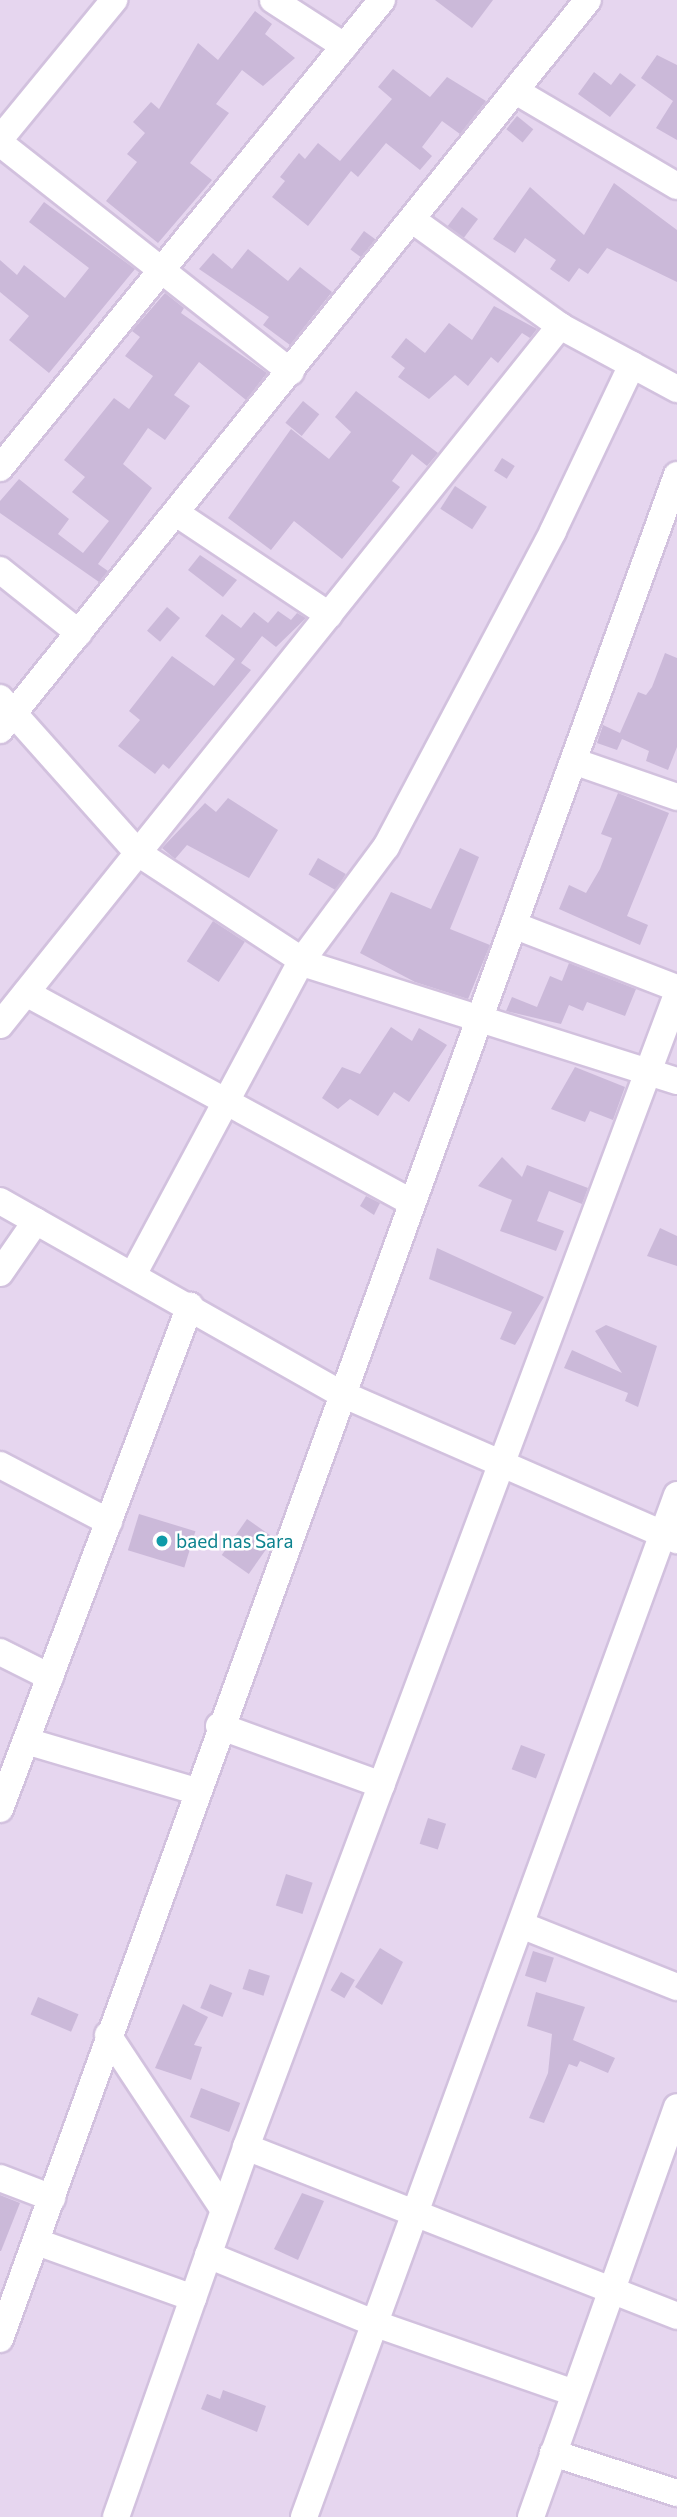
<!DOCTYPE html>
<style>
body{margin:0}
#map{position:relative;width:677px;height:2517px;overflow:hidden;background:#ede2f3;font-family:Commissioner,sans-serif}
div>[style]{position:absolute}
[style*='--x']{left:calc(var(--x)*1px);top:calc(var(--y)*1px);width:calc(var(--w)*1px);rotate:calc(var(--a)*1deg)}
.residential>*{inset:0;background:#e6d6ef;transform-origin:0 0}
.building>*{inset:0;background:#cbb9d9;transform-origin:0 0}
.roads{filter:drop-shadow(2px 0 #d2c1de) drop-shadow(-2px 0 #d2c1de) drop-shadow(0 2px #d2c1de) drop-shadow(0 -2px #d2c1de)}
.minor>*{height:26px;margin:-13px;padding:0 13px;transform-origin:13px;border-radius:13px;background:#fff}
.dots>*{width:19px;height:19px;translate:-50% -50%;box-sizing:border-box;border:4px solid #fff;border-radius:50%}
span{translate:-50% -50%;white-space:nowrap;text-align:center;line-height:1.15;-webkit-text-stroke:5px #fff;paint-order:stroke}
.culture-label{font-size:19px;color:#0d838f}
.left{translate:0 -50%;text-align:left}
</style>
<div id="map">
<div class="residential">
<div style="left:0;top:0;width:677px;height:2517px"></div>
</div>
<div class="building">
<div style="clip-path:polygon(435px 0,493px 0,472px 28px)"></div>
<div style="clip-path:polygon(255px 11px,272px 24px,265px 34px,295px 58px,263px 86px,242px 70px,216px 104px,229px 113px,190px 163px,212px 180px,158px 243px,106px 201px,137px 162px,127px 154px,145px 133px,133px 122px,151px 102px,159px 109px,198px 43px,218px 60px)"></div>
<div style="clip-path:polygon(657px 55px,677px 65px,677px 140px,656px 128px,673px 101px,641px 78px)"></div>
<div style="clip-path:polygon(393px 69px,430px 97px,447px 77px,486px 101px,460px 134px,442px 121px,422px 147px,432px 156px,420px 170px,386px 143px,358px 177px,351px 171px,308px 226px,272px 197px,285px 181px,280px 177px,299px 153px,305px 159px,318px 143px,340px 161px,392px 99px,378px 87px)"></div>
<div style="clip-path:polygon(594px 72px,611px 85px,620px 73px,636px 85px,610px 117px,578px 94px)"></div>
<div style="left:517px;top:116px;width:21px;height:17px;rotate:39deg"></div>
<div style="clip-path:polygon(614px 183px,677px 230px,677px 282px,607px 248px,588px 274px,579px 268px,569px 282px,550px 269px,556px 260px,525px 238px,515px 253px,493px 239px,530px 187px,584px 235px)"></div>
<div style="clip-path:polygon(44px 202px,135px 269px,49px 373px,9px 340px,29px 316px,0 292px,0 260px,17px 275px,24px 265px,65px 298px,89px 268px,29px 222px)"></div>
<div style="left:462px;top:207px;width:20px;height:24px;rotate:37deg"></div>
<div style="left:364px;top:231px;width:14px;height:23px;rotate:36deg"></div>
<div style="clip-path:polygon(248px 249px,288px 281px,300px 267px,332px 292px,290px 345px,263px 325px,269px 317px,199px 269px,213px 253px,232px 269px)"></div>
<div style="clip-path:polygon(165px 293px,184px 308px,181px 313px,267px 373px,246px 400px,199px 362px,174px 395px,190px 406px,165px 440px,148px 428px,123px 464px,152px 488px,98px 564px,108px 571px,99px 582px,0 513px,0 501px,19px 479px,69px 519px,58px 534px,83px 553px,109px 521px,72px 492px,85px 477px,64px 460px,114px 398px,129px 409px,153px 376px,125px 356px,140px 337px,132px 331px)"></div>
<div style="clip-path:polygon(494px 306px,537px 329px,530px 338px,522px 333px,498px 363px,491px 357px,468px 386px,455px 375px,429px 399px,398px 377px,405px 368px,391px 357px,406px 338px,425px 353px,449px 323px,472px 340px)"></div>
<div style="clip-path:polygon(356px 391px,438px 453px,427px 466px,412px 454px,392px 481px,400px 487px,342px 559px,294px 521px,271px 550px,228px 518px,291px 429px,329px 459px,351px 432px,335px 417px)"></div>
<div style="left:303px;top:401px;width:21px;height:28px;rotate:39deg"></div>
<div style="left:502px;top:458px;width:15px;height:15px;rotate:32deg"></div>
<div style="left:455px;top:486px;width:38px;height:27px;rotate:33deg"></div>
<div style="clip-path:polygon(200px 555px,237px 580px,223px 597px,188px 570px)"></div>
<div style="left:167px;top:607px;width:17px;height:31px;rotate:40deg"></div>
<div style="clip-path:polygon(278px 611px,291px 620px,297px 613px,306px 618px,276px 647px,262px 636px,241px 663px,251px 670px,169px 769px,163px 764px,155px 774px,118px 746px,140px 720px,129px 711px,172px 656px,214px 686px,235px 659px,205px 636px,222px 614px,241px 628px,254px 612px,268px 623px)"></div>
<div style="clip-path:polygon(665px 653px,677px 658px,677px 747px,668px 770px,646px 761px,649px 751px,622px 739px,617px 750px,597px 743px,603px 725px,620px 733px,638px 692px,646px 695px,652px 687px)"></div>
<div style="clip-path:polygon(618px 793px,669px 813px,627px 916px,648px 925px,640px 945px,559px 909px,569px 885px,586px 893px,600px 869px,612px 838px,601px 834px)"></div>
<div style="clip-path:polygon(228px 798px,278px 830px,249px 878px,187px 845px,175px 859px,162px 848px,205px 803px,216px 812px)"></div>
<div style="clip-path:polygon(460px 848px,479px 857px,450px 929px,490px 945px,468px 999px,415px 982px,360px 953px,391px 892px,431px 909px)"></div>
<div style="left:318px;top:858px;width:32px;height:19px;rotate:30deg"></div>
<div style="left:213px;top:921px;width:38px;height:48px;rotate:33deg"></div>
<div style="clip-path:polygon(569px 963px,636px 989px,625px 1016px,587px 1002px,583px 1011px,569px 1005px,561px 1024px,506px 1011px,512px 997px,537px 1007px,550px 976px,562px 981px)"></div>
<div style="clip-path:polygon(391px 1027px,412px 1041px,419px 1028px,447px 1045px,409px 1102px,394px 1092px,378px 1116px,350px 1099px,338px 1109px,322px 1098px,342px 1067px,360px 1074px)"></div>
<div style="clip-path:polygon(575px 1067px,625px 1087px,613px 1120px,590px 1111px,585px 1122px,551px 1109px)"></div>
<div style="clip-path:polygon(502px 1157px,522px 1177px,527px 1165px,588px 1188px,582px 1204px,549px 1191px,537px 1221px,564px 1231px,556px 1251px,500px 1231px,512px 1200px,478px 1186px)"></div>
<div style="clip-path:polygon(366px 1196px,380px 1203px,374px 1215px,360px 1206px)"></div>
<div style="clip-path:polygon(660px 1228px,677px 1236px,677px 1266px,647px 1256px)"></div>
<div style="clip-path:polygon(437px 1248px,544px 1297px,515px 1345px,500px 1339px,512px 1312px,429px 1279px)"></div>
<div style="clip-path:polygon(606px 1325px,657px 1346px,638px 1407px,625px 1401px,628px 1393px,564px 1368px,572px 1350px,622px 1373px,595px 1331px)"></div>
<div style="left:139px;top:1514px;width:59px;height:38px;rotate:17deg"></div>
<div style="left:247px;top:1519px;width:33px;height:44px;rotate:35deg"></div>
<div style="left:521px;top:1745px;width:26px;height:26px;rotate:21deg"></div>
<div style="left:428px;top:1818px;width:19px;height:27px;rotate:18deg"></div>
<div style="left:286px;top:1874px;width:28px;height:33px;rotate:18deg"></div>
<div style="clip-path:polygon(380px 1948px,403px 1962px,382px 2005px,355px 1987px)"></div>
<div style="left:533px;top:1951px;width:22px;height:26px;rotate:18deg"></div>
<div style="left:249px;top:1969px;width:22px;height:21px;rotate:18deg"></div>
<div style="left:341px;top:1972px;width:16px;height:21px;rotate:30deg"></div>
<div style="left:210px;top:1984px;width:24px;height:26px;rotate:22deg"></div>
<div style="clip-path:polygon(536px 1992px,585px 2007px,573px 2040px,615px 2058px,608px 2073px,580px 2061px,577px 2067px,569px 2064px,544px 2123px,529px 2118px,548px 2073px,552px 2034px,527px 2026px)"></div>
<div style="left:38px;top:1997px;width:44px;height:19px;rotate:23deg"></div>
<div style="clip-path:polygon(183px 2004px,208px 2017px,194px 2045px,202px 2047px,191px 2080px,155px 2068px)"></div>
<div style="left:201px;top:2088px;width:42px;height:31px;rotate:21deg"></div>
<div style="clip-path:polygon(302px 2193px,324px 2201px,298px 2260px,274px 2249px)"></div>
<div style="clip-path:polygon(0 2195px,20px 2203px,1px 2251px,0 2251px)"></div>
<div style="clip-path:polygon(223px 2390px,266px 2406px,257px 2432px,201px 2409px,207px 2394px,220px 2399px)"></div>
</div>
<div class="roads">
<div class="minor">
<div style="--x:273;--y:0;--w:85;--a:32.9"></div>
<div style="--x:519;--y:93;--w:183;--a:30.5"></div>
<div style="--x:0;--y:139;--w:180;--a:-50.6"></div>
<div style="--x:0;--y:143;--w:370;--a:38.2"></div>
<div style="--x:414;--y:221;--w:180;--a:35.7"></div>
<div style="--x:560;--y:326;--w:133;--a:28.3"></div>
<div style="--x:0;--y:468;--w:604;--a:-50.78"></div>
<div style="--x:176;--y:513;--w:184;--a:33.7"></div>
<div style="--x:0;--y:570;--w:101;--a:38.6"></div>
<div style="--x:0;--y:698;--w:208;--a:48.3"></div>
<div style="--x:138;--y:853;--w:204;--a:33.2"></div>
<div style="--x:309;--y:965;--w:386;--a:17.5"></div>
<div style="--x:0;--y:730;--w:937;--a:-51.15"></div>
<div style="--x:576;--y:762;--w:107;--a:19.1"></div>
<div style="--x:516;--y:926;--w:173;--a:21.1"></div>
<div style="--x:26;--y:993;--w:439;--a:28.5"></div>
<div style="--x:0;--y:1025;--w:896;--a:-51.3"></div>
<div style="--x:0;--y:1201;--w:390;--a:29.5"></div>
<div style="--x:340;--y:1393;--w:368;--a:23.6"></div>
<div style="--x:0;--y:1273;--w:63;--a:-55.3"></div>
<div style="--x:133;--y:1275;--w:357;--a:-61.8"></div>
<div style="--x:302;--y:960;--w:141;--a:-53.4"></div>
<div style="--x:386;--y:847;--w:357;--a:-62.1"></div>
<div style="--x:553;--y:531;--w:184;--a:-64.6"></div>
<div style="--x:0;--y:1465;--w:123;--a:27.6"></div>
<div style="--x:0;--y:1652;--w:56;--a:26.6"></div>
<div style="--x:219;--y:1726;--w:173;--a:19.9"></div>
<div style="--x:26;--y:1741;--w:177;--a:16.4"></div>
<div style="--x:0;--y:1809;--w:538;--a:-69.31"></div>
<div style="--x:521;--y:1925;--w:168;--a:21.7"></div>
<div style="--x:108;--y:2035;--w:209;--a:56.5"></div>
<div style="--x:246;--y:2147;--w:463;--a:21.4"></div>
<div style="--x:0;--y:2178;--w:56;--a:21"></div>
<div style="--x:37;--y:2242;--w:166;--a:19.7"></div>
<div style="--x:208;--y:2255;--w:182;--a:22.3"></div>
<div style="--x:376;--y:2324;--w:210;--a:19.2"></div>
<div style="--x:0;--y:2339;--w:1983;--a:-70.04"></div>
<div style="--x:553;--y:2453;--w:130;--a:17.9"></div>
<div style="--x:116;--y:2517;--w:392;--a:-70.6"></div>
<div style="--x:246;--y:2147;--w:1231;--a:-69.5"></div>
<div style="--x:304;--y:2517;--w:1088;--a:-69.95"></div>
<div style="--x:531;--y:2517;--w:435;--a:-70.4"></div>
</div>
</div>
<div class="dots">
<div style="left:162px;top:1541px;background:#0f9aa8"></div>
</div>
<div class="culture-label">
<span class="left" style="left:176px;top:1541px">baed nas Sara</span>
</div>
</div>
